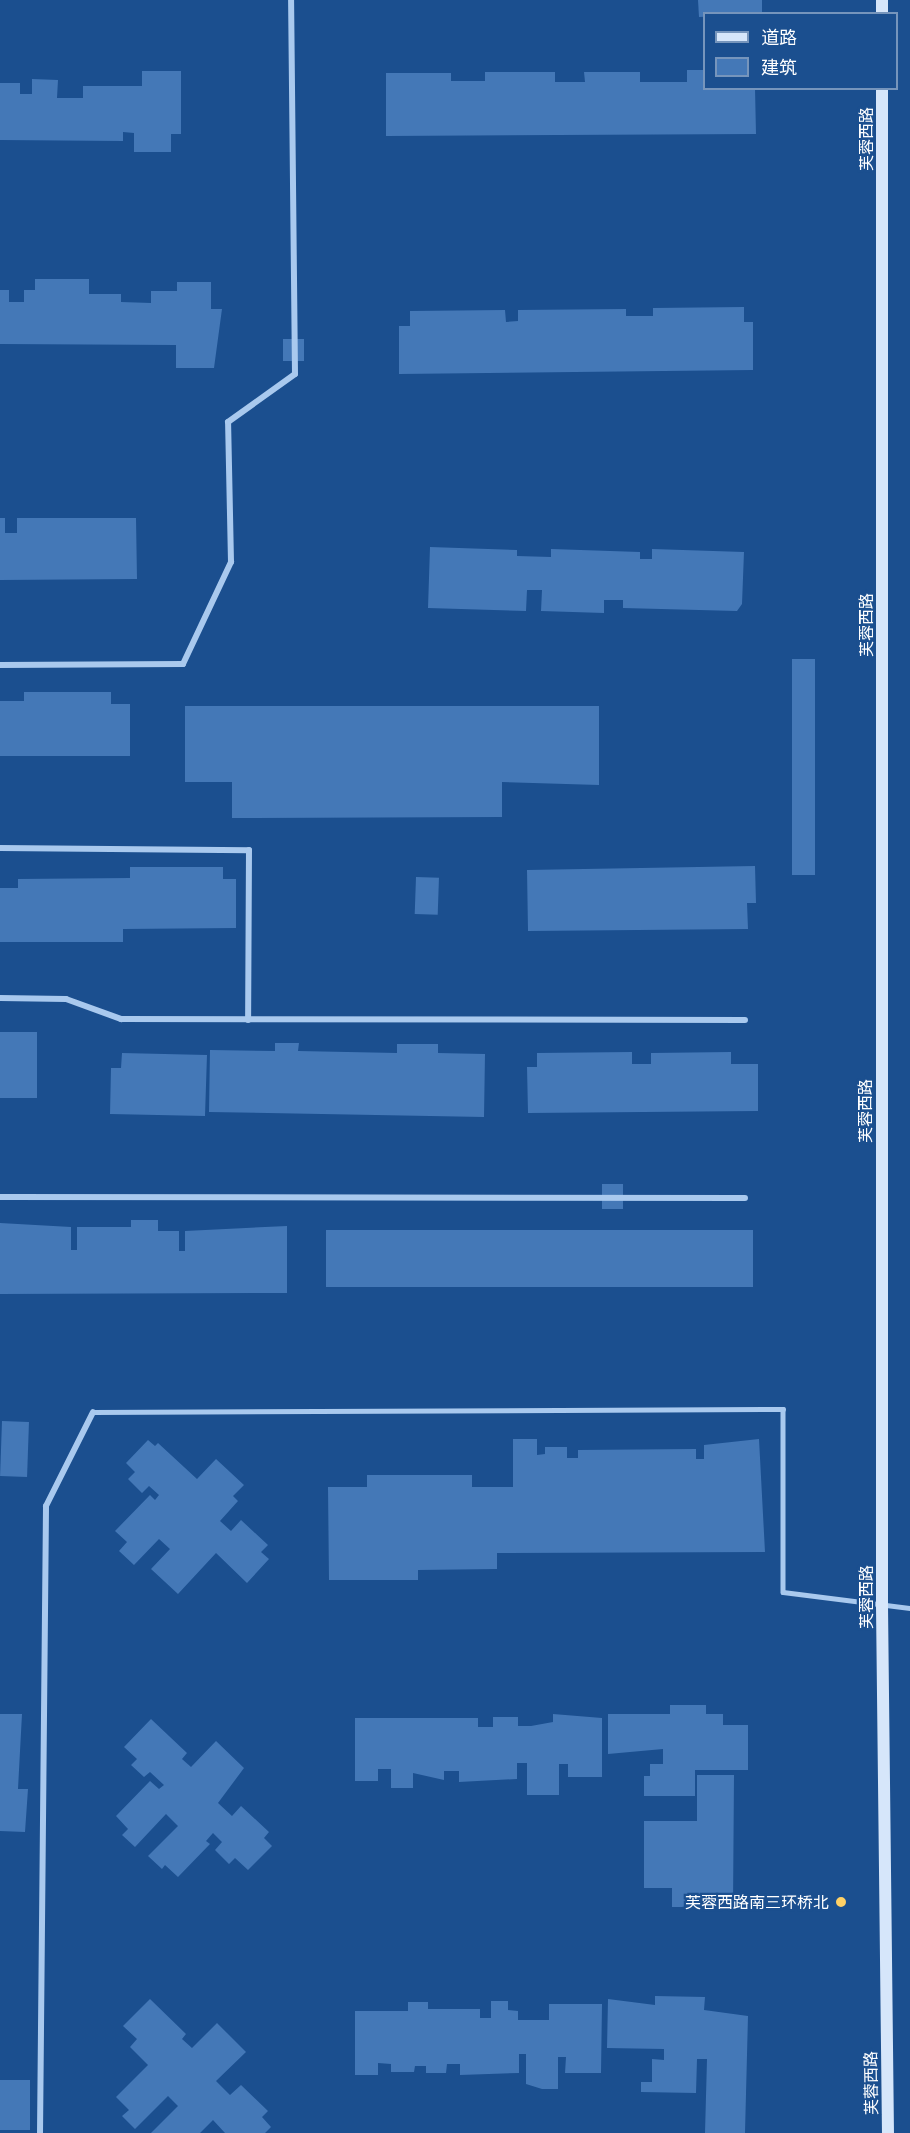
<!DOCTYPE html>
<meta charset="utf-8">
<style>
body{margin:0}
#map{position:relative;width:910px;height:2133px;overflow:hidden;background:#1b4f8f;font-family:"Titillium Web","Noto Sans SC",sans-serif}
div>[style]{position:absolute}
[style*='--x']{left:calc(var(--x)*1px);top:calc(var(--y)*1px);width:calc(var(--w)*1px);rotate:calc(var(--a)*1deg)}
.building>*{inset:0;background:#4478b7;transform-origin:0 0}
.service>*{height:4.5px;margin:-2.25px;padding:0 2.25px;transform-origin:2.25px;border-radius:2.25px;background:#a9c9ee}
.minor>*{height:6px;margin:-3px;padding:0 3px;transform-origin:3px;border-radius:3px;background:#a9c9ee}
.secondary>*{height:12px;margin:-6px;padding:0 6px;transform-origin:6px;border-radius:6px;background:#d6e6fa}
.dots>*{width:16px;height:16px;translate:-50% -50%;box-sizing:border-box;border:3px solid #1b4f8f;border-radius:50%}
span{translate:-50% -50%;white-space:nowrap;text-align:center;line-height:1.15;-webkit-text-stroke:4.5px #1b4f8f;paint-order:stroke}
.street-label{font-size:16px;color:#fff}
.poi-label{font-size:16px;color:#fff}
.right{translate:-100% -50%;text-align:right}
.legend{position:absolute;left:703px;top:12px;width:195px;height:78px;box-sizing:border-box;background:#1b4f8f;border:2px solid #7695bc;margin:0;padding:8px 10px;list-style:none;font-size:18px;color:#fff}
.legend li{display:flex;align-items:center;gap:12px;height:30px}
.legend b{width:30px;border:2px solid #7695bc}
</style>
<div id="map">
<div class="building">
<div style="clip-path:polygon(698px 0,762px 0,762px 14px,699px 17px)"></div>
<div style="clip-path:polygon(687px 70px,704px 70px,704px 88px,755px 88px,756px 134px,386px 136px,386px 73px,451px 73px,451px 81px,485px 81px,485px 72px,555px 72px,555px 82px,585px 82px,584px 72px,640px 72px,640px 82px,687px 82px)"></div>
<div style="clip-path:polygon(142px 71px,181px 71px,181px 134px,171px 134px,171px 152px,134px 152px,134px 133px,123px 132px,123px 141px,0 140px,0 83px,20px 83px,20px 94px,32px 94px,32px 79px,58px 80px,57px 98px,83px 98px,83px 86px,142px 86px)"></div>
<div style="clip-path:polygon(35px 279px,89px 279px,89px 294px,121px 294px,121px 302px,151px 303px,151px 291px,177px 291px,177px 282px,211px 282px,211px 309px,222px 309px,214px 368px,176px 368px,176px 345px,0 344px,0 290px,9px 290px,9px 302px,24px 302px,24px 290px,35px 290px)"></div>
<div style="clip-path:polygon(744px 307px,744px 322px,753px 322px,753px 370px,399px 374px,399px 326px,410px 326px,410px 311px,505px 310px,506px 322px,518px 321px,518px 310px,626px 309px,626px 316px,653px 316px,653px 308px)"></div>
<div style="left:283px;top:339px;width:21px;height:22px"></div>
<div style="clip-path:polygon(0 518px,5px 518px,5px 533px,17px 533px,17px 518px,136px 518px,137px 579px,0 580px)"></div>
<div style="clip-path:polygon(430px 547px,517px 550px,517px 556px,551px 557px,551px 549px,640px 552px,640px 559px,652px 559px,652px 549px,744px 552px,742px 604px,737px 611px,623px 608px,623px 600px,604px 600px,604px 613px,541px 611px,542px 590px,527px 590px,526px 611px,428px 608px)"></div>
<div style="left:792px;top:659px;width:23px;height:216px"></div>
<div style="clip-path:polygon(24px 692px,111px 692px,111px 704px,130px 704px,130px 756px,0 756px,0 701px,24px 701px)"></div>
<div style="clip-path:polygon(185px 706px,599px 706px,599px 785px,502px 782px,502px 817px,232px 818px,232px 782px,185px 782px)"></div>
<div style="clip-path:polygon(755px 866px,756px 903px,747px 903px,748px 929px,528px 931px,527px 870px)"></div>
<div style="clip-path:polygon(130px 867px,223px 867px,223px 879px,236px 879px,236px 928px,123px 929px,123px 942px,0 942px,0 888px,18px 888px,18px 879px,130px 878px)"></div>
<div style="left:416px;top:877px;width:23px;height:37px;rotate:2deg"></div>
<div style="left:0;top:1032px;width:37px;height:66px"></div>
<div style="clip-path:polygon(275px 1043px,299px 1043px,298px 1051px,397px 1053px,397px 1044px,438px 1044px,438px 1053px,485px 1054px,484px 1117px,209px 1112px,210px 1050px,275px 1051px)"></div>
<div style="clip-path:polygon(632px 1052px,632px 1064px,651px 1064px,651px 1053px,731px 1052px,731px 1064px,758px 1064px,758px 1111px,528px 1113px,527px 1067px,537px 1067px,537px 1053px)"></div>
<div style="clip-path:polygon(122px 1053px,207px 1055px,205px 1116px,110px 1114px,111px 1068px,121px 1068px)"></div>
<div style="left:602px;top:1184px;width:21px;height:25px"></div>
<div style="clip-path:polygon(131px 1220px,158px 1220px,158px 1231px,179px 1231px,179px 1251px,185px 1251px,185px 1231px,287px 1226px,287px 1293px,0 1294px,0 1223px,71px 1227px,71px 1250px,77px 1250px,77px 1227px,131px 1227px)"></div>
<div style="left:753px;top:1230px;width:57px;height:427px;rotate:90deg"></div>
<div style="left:2px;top:1421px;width:27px;height:55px;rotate:2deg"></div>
<div style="clip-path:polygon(513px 1439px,537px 1439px,537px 1455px,545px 1454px,545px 1447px,567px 1447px,567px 1458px,578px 1458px,578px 1450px,696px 1449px,696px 1459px,704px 1459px,704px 1445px,759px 1439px,765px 1552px,497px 1553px,497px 1569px,418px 1570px,418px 1580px,329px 1580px,328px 1487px,367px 1487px,367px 1475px,472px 1475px,472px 1487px,513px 1487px)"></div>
<div style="clip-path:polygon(148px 1440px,155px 1446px,158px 1443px,197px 1479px,216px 1459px,244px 1485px,233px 1496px,238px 1501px,220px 1521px,231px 1531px,241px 1520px,268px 1545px,261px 1552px,269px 1559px,247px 1583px,216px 1553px,178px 1594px,151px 1569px,170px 1549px,159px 1539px,134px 1565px,119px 1551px,127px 1542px,115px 1531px,150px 1495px,155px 1500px,159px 1495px,149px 1486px,142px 1493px,128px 1479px,135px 1472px,126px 1463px)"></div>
<div style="clip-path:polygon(670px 1705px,706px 1705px,706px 1714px,723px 1714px,723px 1725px,748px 1725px,748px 1770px,695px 1770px,695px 1796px,644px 1796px,644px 1776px,650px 1776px,650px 1764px,663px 1764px,663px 1749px,608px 1754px,608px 1714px,670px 1714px)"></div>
<div style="clip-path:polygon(0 1714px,22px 1714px,18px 1789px,28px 1789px,25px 1832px,0 1831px)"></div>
<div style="clip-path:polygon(553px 1714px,602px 1718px,602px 1777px,568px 1777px,568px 1764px,559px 1764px,559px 1795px,527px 1795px,527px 1763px,517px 1763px,517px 1779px,459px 1782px,459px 1771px,444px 1771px,444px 1780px,413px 1773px,413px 1788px,391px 1788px,391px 1769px,378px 1769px,378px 1781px,355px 1781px,355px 1718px,478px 1718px,478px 1727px,493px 1727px,493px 1717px,518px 1717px,518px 1726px,531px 1726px,553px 1722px)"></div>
<div style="clip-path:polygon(151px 1719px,187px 1753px,182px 1759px,191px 1767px,216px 1741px,244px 1768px,218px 1803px,232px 1816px,241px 1806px,269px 1832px,264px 1838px,272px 1846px,248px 1870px,235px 1858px,229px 1864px,215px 1850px,222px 1842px,213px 1833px,206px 1841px,210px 1844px,178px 1877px,165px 1865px,162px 1869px,148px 1856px,178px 1826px,166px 1814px,135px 1847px,122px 1835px,128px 1829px,116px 1816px,150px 1781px,159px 1789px,164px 1785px,150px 1772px,144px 1777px,131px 1765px,137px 1759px,124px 1747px)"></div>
<div style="clip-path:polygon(697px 1775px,734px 1775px,733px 1907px,672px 1907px,672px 1888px,644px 1888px,644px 1821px,697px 1821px)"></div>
<div style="clip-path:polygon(655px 1996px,705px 1997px,704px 2010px,748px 2016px,745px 2133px,705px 2133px,707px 2059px,697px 2059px,696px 2093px,641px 2092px,641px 2082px,652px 2082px,652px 2059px,664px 2060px,664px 2049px,607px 2048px,608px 1999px,655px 2005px)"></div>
<div style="clip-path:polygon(150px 1999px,186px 2034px,182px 2039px,192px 2048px,217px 2023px,246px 2052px,216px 2081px,230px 2095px,241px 2085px,268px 2111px,262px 2117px,271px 2127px,265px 2133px,225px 2133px,213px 2120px,200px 2133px,151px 2133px,178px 2106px,168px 2096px,135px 2129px,122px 2116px,129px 2110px,116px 2097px,148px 2065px,130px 2047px,137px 2039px,123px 2026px)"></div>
<div style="clip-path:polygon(491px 2001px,508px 2001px,508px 2010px,518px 2011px,518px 2020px,549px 2020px,549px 2004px,602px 2004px,601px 2073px,565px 2073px,566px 2057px,558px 2057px,558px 2089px,542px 2089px,526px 2084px,526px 2054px,519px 2054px,519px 2073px,460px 2075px,460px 2064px,447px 2064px,446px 2073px,426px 2073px,426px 2066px,415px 2066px,414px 2072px,391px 2072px,391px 2064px,378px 2063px,378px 2075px,355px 2075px,355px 2011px,408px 2011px,408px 2002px,428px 2002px,428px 2009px,480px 2009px,480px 2018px,491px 2018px)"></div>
<div style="left:0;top:2080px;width:30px;height:50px"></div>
</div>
<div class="service">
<div style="--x:93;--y:1412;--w:690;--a:-0.25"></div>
<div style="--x:783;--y:1409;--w:183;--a:90"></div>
<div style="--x:783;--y:1592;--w:128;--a:7.2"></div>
</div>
<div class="minor">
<div style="--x:0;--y:665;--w:183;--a:-0.3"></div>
<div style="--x:183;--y:664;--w:113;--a:-64.8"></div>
<div style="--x:231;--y:562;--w:140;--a:-91.2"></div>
<div style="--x:228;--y:422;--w:82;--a:-35.6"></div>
<div style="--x:295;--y:374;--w:374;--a:-90.6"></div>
<div style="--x:0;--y:848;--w:249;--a:0.5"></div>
<div style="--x:249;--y:850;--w:170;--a:90.3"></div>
<div style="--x:0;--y:998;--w:66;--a:0.9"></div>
<div style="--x:66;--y:999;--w:59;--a:20"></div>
<div style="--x:121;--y:1019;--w:624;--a:0.09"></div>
<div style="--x:0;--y:1197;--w:745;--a:0.08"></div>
<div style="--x:40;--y:2133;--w:627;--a:-89.45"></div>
<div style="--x:46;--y:1506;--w:105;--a:-63.4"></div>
</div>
<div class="secondary">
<div style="--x:882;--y:14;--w:14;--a:-90"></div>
<div style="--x:882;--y:88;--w:1518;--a:90"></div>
<div style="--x:882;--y:1606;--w:527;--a:89.35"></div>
</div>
<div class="dots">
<div style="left:841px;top:1902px;background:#ffd166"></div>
</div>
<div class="street-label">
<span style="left:866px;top:139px;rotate:-90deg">芙蓉西路</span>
<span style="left:866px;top:625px;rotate:-90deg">芙蓉西路</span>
<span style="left:865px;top:1111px;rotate:-90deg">芙蓉西路</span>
<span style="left:866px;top:1597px;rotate:-90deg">芙蓉西路</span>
<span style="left:871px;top:2083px;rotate:-91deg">芙蓉西路</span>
</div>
<div class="poi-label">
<span class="right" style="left:829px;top:1902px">芙蓉西路南三环桥北</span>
</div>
<ul class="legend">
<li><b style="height:8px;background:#d6e6fa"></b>道路</li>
<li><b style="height:16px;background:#4478b7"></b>建筑</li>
</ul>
</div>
